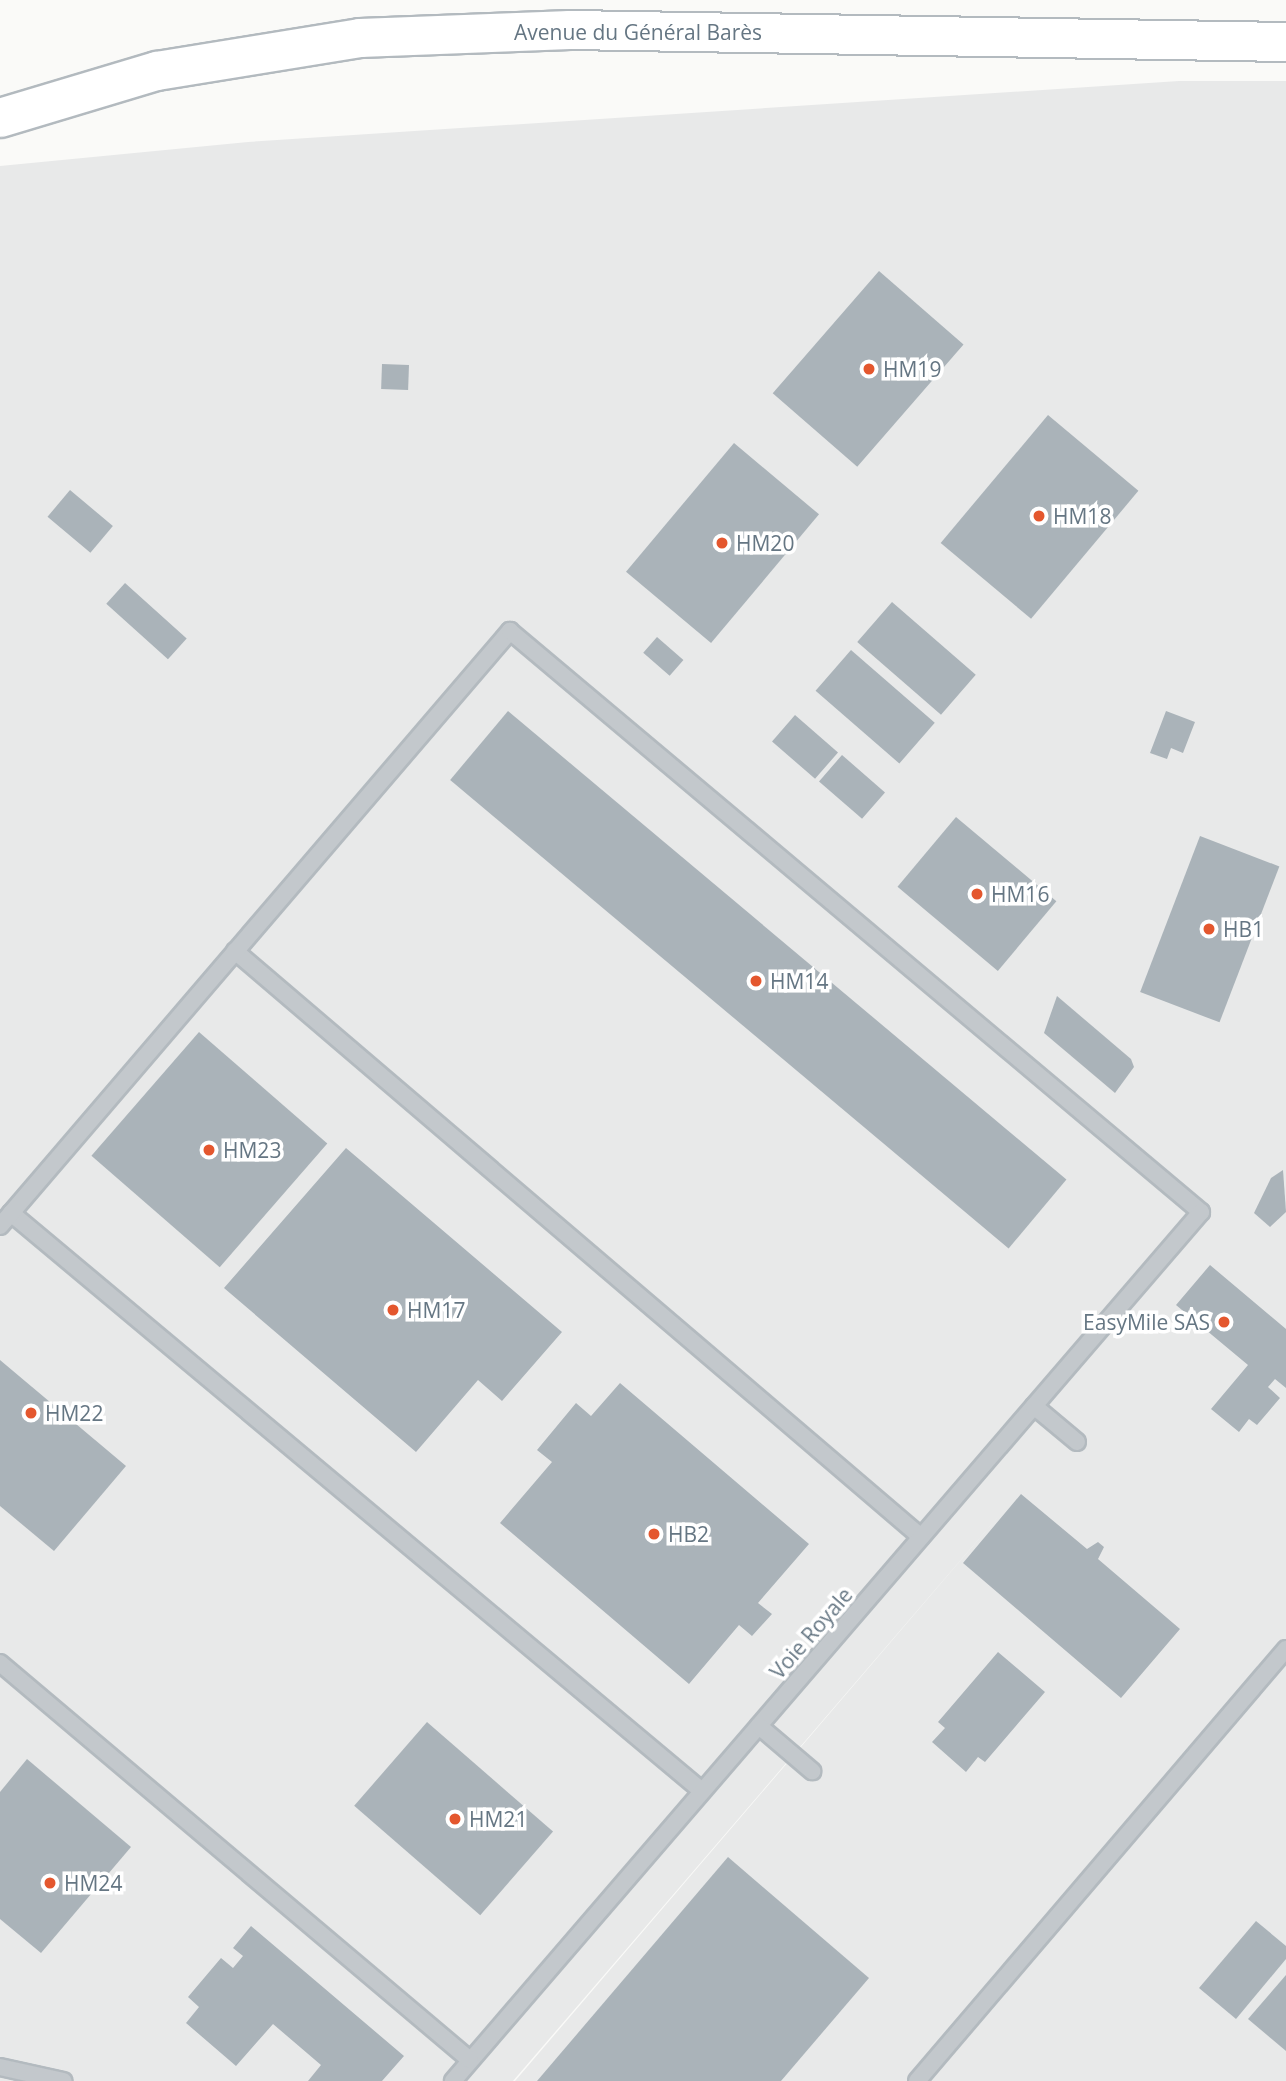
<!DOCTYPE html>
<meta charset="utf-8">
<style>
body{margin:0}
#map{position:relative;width:1286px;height:2081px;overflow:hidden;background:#fafaf8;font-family:"Open Sans",sans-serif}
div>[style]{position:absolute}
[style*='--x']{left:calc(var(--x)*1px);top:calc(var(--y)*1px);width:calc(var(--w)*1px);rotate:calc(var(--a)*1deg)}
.built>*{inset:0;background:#e8e9e9}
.building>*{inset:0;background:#aab3b9;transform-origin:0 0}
.roads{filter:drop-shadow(2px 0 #b3babf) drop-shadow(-2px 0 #b3babf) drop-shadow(0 2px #b3babf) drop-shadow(0 -2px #b3babf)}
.lane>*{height:16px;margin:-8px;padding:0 8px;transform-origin:8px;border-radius:8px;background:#c3c8cc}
.secondary>*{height:38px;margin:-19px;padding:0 19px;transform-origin:19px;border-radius:19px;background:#fff}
.dots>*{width:19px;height:19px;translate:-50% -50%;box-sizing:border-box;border:4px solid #fff;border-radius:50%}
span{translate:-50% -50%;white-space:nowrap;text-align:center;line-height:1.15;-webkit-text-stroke:7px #fff;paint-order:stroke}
.street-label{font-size:21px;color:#657683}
.poi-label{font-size:21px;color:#657683}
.left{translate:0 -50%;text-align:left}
.right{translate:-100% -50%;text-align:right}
</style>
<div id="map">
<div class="built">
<div style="clip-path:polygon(1179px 81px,1286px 81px,1286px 2081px,515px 2081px,1002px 1512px,513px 2081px,0 2081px,0 166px,248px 142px)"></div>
</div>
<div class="building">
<div style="left:879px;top:271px;width:112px;height:162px;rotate:41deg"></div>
<div style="left:382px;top:364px;width:27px;height:25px;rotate:2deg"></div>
<div style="left:1048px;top:415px;width:118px;height:167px;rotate:40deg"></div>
<div style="left:734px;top:443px;width:111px;height:168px;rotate:40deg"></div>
<div style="left:70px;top:490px;width:56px;height:35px;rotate:40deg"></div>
<div style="left:125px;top:583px;width:83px;height:28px;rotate:42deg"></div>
<div style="left:892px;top:602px;width:111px;height:53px;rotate:41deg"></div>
<div style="left:657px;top:637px;width:35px;height:21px;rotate:41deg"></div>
<div style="left:851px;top:650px;width:111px;height:54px;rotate:41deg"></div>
<div style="left:508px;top:711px;width:729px;height:90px;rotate:40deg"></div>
<div style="clip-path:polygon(1166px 711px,1195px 722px,1183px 753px,1171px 748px,1167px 759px,1150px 753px)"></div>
<div style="left:795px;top:715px;width:57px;height:35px;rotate:41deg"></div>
<div style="left:842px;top:755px;width:57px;height:35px;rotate:41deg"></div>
<div style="left:956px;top:817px;width:131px;height:91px;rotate:40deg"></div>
<div style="left:1200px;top:836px;width:85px;height:167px;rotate:21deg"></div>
<div style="clip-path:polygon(1057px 996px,1131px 1059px,1134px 1067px,1115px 1093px,1044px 1033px)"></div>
<div style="left:199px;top:1032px;width:170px;height:164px;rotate:41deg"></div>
<div style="clip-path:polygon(346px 1148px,562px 1332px,502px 1401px,478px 1380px,416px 1452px,224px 1288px)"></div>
<div style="clip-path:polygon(1283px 1170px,1286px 1212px,1270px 1227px,1254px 1213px,1271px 1178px)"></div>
<div style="clip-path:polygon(1210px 1265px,1286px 1329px,1286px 1388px,1275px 1379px,1268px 1387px,1280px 1398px,1257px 1425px,1249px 1419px,1239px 1432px,1211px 1409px,1248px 1365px,1176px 1305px)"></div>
<div style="clip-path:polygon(0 1360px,126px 1466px,54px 1551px,0 1506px)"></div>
<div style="clip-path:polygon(620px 1383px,809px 1544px,758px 1603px,772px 1614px,752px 1636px,739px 1625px,689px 1684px,500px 1523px,552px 1462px,537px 1450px,576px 1403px,591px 1416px)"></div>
<div style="clip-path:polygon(1021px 1494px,1087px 1549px,1098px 1542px,1104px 1547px,1098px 1559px,1180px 1629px,1121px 1698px,963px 1563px)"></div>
<div style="clip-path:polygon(998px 1652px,1045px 1692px,985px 1762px,978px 1757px,966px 1772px,932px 1742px,945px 1728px,938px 1722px)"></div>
<div style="left:427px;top:1722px;width:167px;height:111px;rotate:41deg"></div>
<div style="clip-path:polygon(27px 1759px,131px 1847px,41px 1953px,0 1919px,0 1792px)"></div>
<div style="clip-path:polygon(728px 1857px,869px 1978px,781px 2081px,537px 2081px)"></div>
<div style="clip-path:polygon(1256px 1921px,1286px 1946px,1286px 1959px,1236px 2019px,1199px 1988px)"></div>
<div style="clip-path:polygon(251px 1926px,404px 2056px,382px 2081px,308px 2081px,321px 2065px,273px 2024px,236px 2066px,186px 2023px,199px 2007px,188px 1997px,221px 1958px,233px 1968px,243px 1956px,233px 1948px)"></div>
<div style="clip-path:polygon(1286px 1975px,1286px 2051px,1248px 2019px)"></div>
</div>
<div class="roads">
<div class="lane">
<div style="--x:235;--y:951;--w:902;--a:40.5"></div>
<div style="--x:11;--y:1213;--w:901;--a:39.91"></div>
<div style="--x:0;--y:1226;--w:784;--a:-49.4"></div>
<div style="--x:510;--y:631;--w:903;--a:40.06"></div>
<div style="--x:1201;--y:1212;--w:1147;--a:130.72"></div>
<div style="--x:1034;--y:1406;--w:56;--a:39.9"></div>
<div style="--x:0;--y:1663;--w:615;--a:40.19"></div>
<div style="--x:759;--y:1726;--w:70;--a:40.3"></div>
<div style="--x:0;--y:2067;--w:65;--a:12.5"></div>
<div style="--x:917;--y:2081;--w:568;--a:-49.5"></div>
</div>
<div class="secondary">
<div style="--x:0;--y:118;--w:164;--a:-16.7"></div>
<div style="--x:157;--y:71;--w:206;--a:-9.2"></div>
<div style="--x:360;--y:38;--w:210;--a:-2.2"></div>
<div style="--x:570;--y:30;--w:716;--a:0.96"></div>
</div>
</div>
<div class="dots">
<div style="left:869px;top:369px;background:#e4572e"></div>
<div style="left:1039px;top:516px;background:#e4572e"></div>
<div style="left:722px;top:543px;background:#e4572e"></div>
<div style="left:977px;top:894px;background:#e4572e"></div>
<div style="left:1209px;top:929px;background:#e4572e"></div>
<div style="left:756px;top:981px;background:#e4572e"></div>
<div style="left:209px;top:1150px;background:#e4572e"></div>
<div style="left:393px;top:1310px;background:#e4572e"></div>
<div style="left:1224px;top:1322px;background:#e4572e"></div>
<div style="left:31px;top:1413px;background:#e4572e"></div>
<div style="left:654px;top:1534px;background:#e4572e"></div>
<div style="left:455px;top:1819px;background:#e4572e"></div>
<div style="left:50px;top:1883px;background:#e4572e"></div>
</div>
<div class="street-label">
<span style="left:638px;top:32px">Avenue du Général Barès</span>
<span style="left:811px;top:1633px;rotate:-49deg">Voie Royale</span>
</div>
<div class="poi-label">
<span class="left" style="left:883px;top:369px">HM19</span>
<span class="left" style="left:1053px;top:516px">HM18</span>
<span class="left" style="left:736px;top:543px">HM20</span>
<span class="left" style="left:991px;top:894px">HM16</span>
<span class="left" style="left:1223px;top:929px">HB1</span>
<span class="left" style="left:770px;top:981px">HM14</span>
<span class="left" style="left:223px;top:1150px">HM23</span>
<span class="left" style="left:407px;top:1310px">HM17</span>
<span class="right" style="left:1210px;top:1322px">EasyMile SAS</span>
<span class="left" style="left:45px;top:1413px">HM22</span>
<span class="left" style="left:668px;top:1534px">HB2</span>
<span class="left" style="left:469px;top:1819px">HM21</span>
<span class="left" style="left:64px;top:1883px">HM24</span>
</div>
</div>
